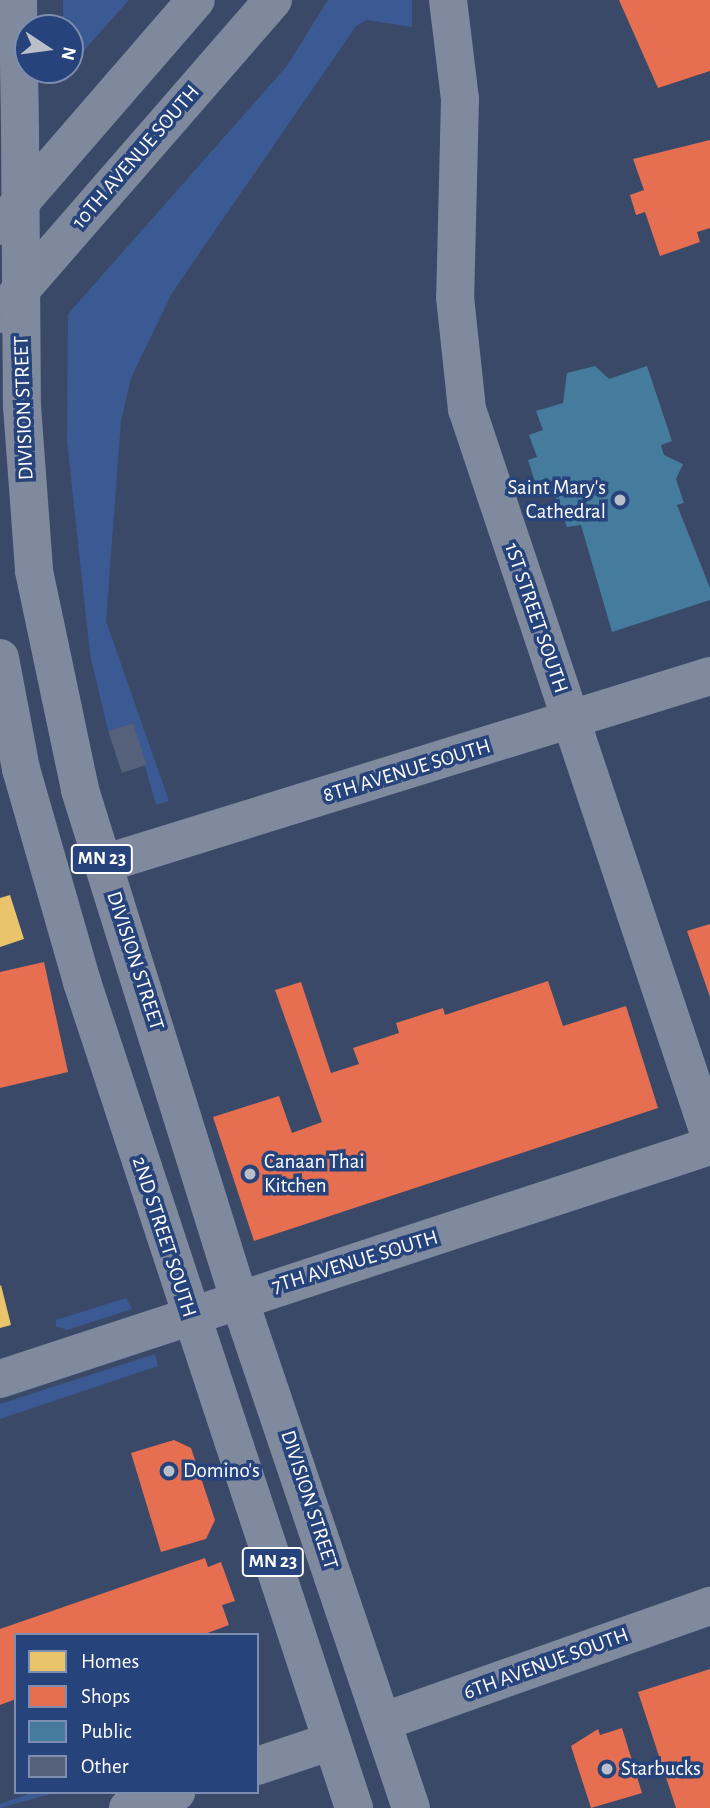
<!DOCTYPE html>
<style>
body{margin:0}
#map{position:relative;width:710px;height:1808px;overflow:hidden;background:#3a4968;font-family:"Alegreya Sans",sans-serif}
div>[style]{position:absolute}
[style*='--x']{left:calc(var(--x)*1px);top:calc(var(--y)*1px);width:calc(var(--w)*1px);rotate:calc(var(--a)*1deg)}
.green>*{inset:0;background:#3b5992}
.homes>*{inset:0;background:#e9c46a}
.shops>*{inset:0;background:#e76f51}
.public>*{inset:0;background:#457b9d}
.building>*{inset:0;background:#55617a;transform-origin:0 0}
.minor>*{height:38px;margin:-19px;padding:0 19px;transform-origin:19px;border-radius:19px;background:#7f8a9f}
.major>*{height:38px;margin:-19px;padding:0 19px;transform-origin:19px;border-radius:19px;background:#7e899e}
.highway>*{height:38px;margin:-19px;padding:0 19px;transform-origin:19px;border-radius:19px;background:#808a9f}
.highway-bridge>*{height:38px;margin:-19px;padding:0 19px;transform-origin:19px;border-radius:19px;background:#808a9f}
.dots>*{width:19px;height:19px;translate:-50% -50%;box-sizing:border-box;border:4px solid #27437b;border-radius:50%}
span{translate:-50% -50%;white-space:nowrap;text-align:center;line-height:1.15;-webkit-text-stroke:7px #27437b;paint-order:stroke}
.shield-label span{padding:2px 5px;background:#27437b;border:2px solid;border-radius:5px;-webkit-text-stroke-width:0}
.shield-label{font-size:19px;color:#fff;font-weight:700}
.street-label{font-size:21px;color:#fff}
.poi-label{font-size:21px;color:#fff}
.right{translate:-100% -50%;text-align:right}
.left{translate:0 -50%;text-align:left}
.legend{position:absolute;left:14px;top:1633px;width:245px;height:161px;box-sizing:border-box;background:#27437b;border:2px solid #7d8eb0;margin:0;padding:9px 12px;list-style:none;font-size:21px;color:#fff}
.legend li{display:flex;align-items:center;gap:14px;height:35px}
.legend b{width:35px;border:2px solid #7d8eb0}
.north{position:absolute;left:14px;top:14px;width:70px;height:70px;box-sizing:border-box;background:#27437b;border:2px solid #7d8eb0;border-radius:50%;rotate:103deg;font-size:19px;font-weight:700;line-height:28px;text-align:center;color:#fff}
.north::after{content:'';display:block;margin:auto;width:24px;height:32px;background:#babfca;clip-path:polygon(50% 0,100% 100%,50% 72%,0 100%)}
</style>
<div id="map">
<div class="green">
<div style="clip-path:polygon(63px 0,129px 0,70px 66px,70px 28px,63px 28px)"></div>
<div style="clip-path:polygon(328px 0,412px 0,412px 27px,367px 20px,356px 26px,172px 293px,131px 378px,121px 421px,106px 621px,169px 801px,156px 805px,133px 723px,108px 731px,90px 654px,67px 441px,68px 314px,286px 67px)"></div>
<div style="clip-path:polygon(126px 1298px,132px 1309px,67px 1330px,56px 1326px,56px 1320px)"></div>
<div style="clip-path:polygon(155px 1354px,158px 1366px,0 1419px,0 1404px)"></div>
<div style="clip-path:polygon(34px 1792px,58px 1792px,0 1808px,0 1804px)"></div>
</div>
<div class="homes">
<div style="clip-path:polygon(10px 895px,24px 939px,0 947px,0 898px)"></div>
<div style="clip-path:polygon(1px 1285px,11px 1325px,0 1328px,0 1286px)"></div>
</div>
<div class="shops">
<div style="clip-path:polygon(619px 0,710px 0,710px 71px,658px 88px)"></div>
<div style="clip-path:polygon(710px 140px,710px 228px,697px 232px,700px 242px,660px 256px,645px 212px,636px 215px,630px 195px,644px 190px,633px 159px)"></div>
<div style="clip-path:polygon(710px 924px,710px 997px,687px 931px)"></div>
<div style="clip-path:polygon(44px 962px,68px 1072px,0 1088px,0 972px)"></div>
<div style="clip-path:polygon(548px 981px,563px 1026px,626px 1006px,658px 1108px,254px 1241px,213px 1117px,279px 1096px,292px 1133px,322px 1122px,275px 990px,301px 982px,331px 1073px,359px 1064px,353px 1048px,399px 1033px,396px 1023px,443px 1008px,445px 1015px)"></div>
<div style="clip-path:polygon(174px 1440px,191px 1448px,215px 1520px,206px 1539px,161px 1552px,131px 1453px)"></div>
<div style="clip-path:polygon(205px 1558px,208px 1567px,221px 1562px,235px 1601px,222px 1605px,229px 1625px,202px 1635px,16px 1635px,16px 1699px,0 1705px,0 1629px)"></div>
<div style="clip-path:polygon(710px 1669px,710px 1808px,676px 1808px,638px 1692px)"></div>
<div style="clip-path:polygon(622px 1728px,642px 1793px,591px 1808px,571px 1746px,598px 1729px,600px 1735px)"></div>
</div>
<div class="public">
<div style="clip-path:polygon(595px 366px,609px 379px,647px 366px,672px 441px,661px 445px,664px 455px,683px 464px,676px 479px,684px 503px,677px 505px,710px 588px,710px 600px,612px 632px,581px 525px,567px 527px,554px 492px,540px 497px,528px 460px,537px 457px,529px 435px,543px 430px,536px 411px,563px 403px,567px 373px)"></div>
</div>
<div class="building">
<div style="left:133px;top:723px;width:44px;height:26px;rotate:72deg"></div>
</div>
<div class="minor">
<div style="--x:448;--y:0;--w:100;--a:83.1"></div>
<div style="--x:460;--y:99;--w:198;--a:91.4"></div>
<div style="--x:455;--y:297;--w:113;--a:83.9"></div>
<div style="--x:467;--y:409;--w:767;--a:71.52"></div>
<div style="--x:103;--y:864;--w:635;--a:-17.21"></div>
<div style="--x:0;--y:1379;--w:747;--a:-18.17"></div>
<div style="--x:382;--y:1722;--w:348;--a:-19.5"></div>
<div style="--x:257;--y:1766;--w:79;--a:-18.4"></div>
<div style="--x:128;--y:1808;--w:51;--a:-18.4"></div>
</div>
<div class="major">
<div style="--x:0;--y:226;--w:299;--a:-49.1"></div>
<div style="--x:0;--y:314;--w:416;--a:-49"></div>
</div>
<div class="highway">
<div style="--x:18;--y:0;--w:129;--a:89.1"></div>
<div style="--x:22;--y:406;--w:165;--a:85.8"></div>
<div style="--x:34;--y:571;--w:224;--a:78.1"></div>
<div style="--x:80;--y:790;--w:533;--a:72.65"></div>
<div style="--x:239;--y:1299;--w:537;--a:71.33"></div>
<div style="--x:0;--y:658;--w:113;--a:79.3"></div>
<div style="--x:21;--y:769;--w:222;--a:74"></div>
<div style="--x:82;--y:982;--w:870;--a:71.77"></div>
</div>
<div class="highway-bridge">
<div style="--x:20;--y:129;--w:277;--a:89.6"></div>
</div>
<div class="dots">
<div style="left:620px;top:500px;background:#babfca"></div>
<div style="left:250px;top:1174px;background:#babfca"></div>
<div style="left:169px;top:1471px;background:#babfca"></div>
<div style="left:607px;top:1769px;background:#babfca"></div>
</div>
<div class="shield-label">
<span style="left:102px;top:859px">MN 23</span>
<span style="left:273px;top:1562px">MN 23</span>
</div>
<div class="street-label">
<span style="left:136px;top:157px;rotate:-49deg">10TH AVENUE SOUTH</span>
<span style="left:24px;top:408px;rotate:-92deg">DIVISION STREET</span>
<span style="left:536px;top:618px;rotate:71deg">1ST STREET SOUTH</span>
<span style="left:407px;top:771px;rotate:-17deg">8TH AVENUE SOUTH</span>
<span style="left:135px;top:961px;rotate:72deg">DIVISION STREET</span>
<span style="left:164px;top:1237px;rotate:72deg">2ND STREET SOUTH</span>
<span style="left:355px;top:1262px;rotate:-17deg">7TH AVENUE SOUTH</span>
<span style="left:309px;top:1500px;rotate:72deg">DIVISION STREET</span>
<span style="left:546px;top:1664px;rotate:-20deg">6TH AVENUE SOUTH</span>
</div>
<div class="poi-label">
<span class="right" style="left:606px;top:500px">Saint Mary's<br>Cathedral</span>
<span class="left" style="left:264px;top:1174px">Canaan Thai<br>Kitchen</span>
<span class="left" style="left:183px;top:1471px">Domino's</span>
<span class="left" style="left:621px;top:1769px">Starbucks</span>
</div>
<ul class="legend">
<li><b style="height:19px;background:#e9c46a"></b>Homes</li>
<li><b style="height:19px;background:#e76f51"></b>Shops</li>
<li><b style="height:19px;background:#457b9d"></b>Public</li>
<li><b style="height:19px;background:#55617a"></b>Other</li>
</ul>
<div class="north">N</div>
</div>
